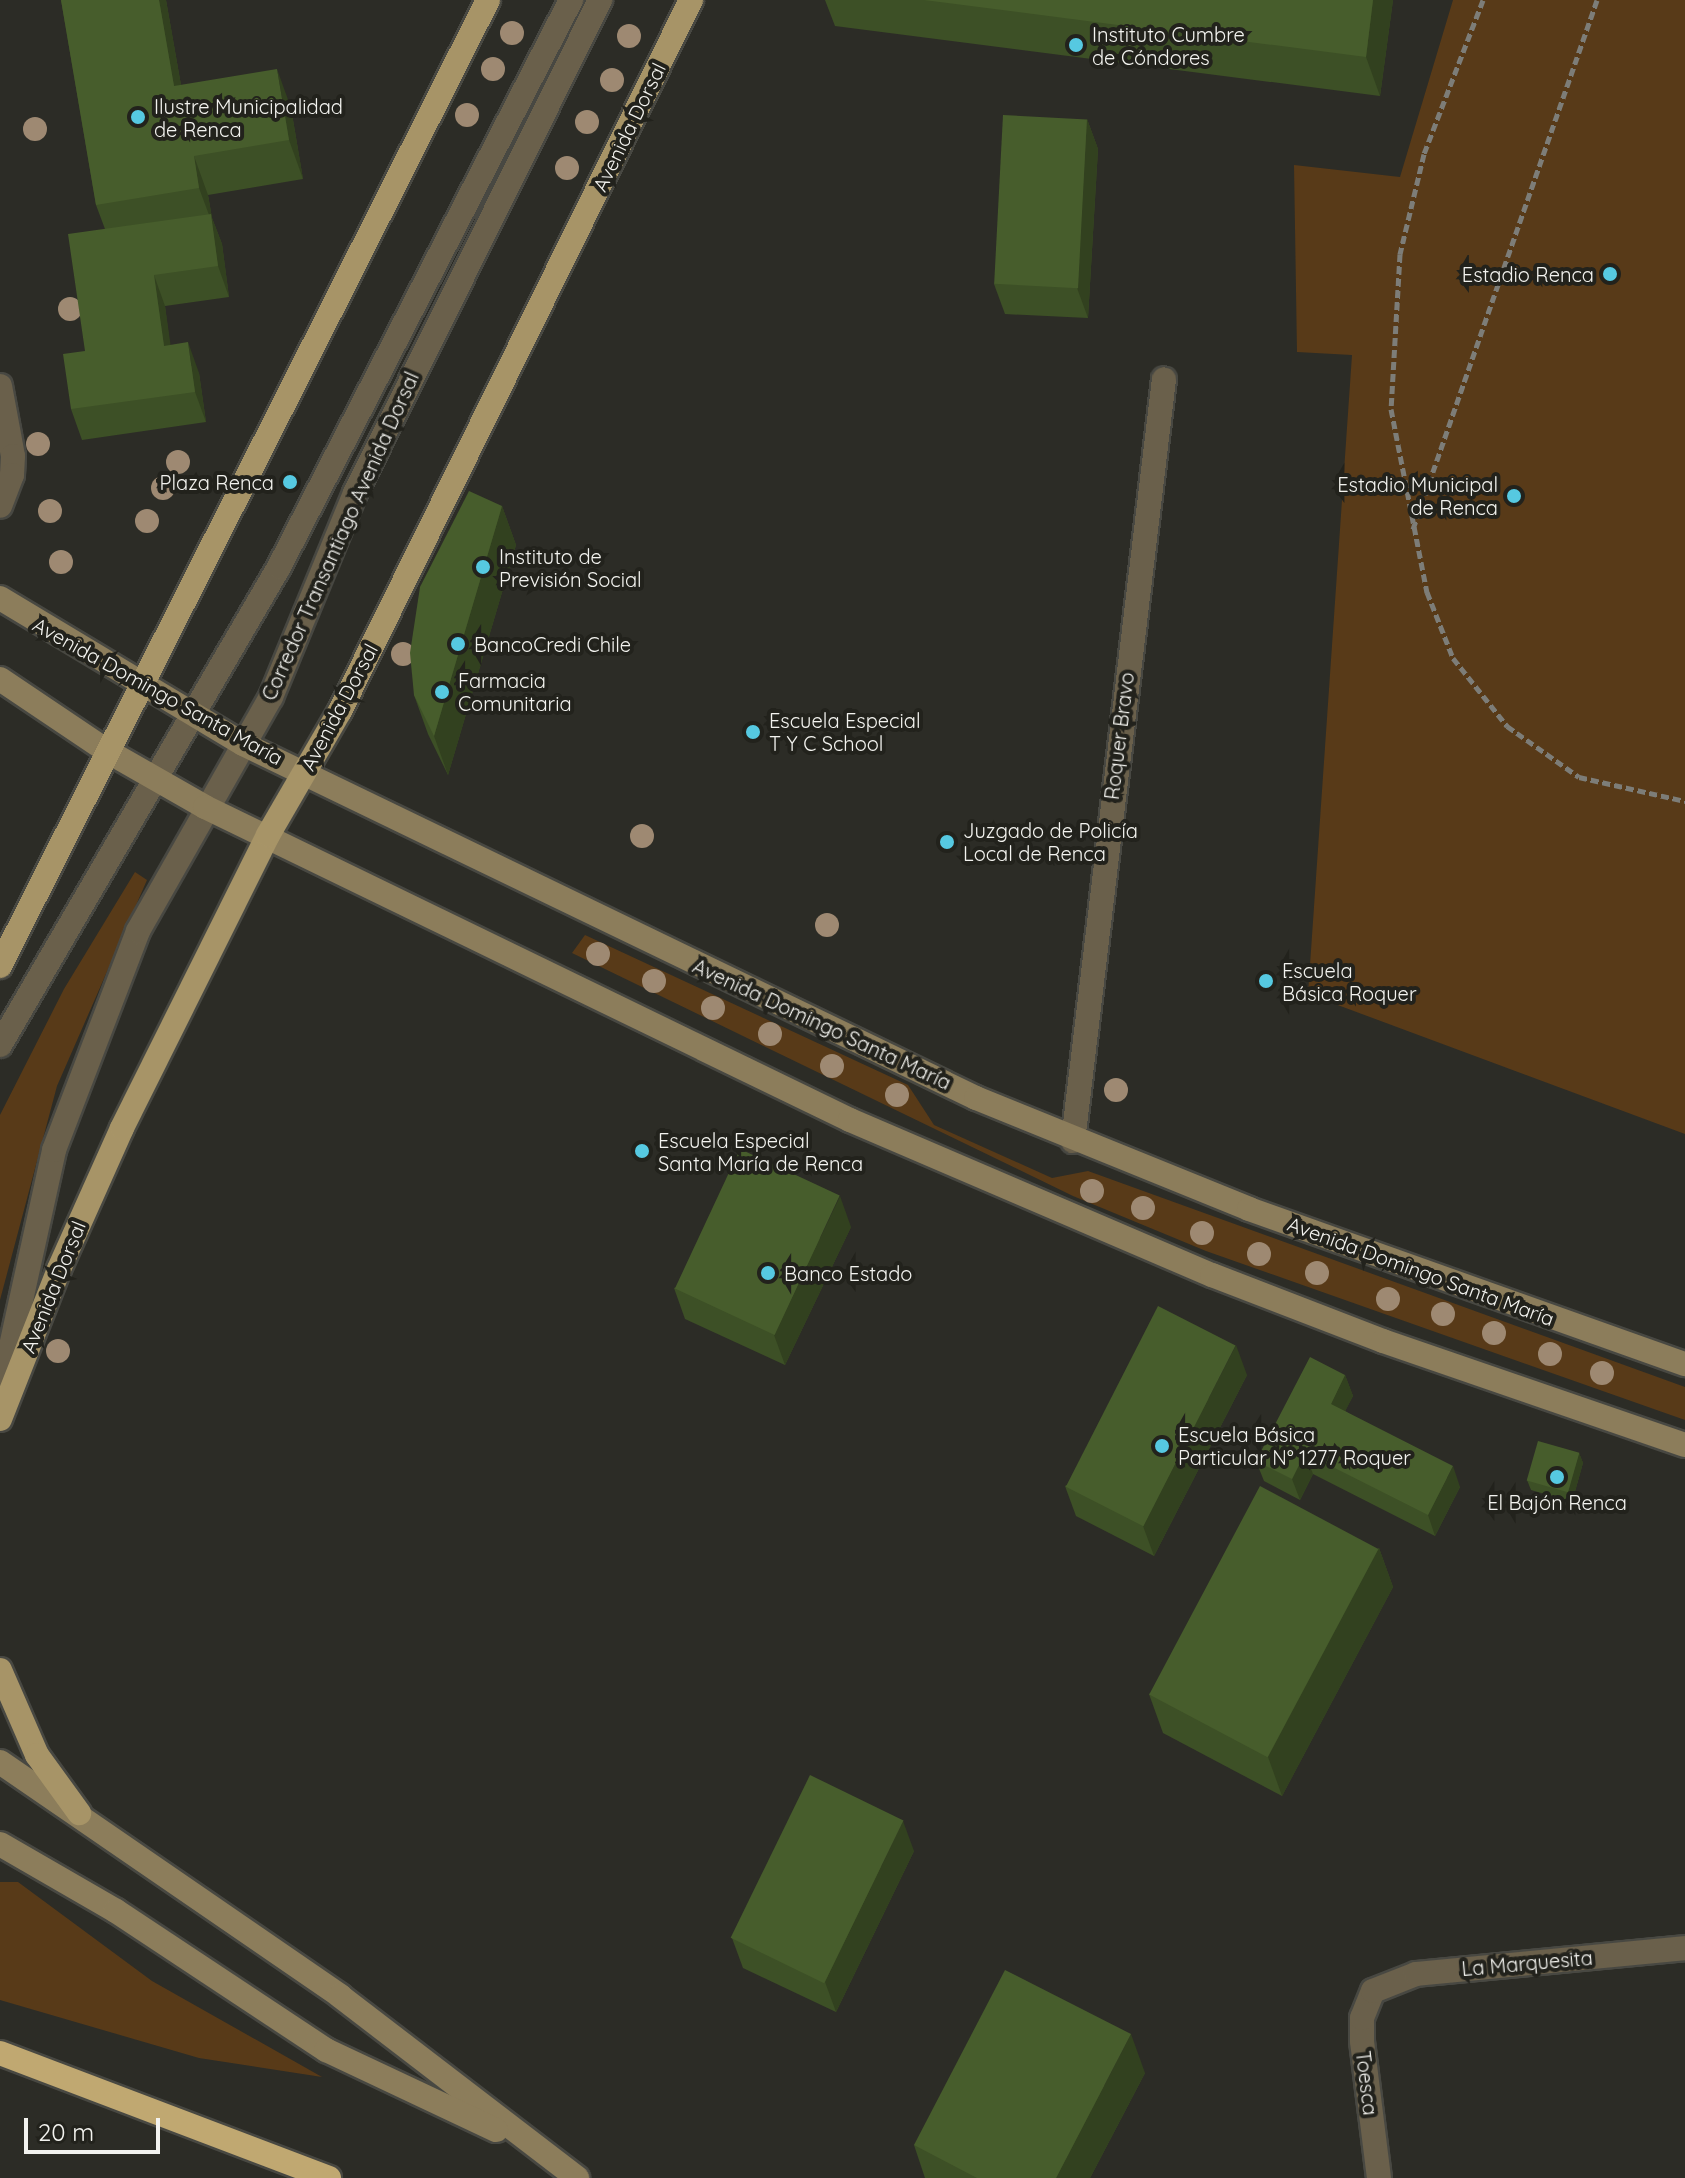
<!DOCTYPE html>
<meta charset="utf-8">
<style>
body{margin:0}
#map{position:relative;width:1685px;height:2178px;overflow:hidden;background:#2c2c26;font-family:Quicksand,sans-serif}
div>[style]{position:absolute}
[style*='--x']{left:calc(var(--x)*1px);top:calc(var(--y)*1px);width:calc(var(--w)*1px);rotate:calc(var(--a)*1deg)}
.green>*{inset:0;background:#583a18}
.path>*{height:5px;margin-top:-2.5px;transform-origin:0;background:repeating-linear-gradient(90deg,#7d7d78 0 8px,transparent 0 12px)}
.roads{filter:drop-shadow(2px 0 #484842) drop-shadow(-2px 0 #484842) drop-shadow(0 2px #484842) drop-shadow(0 -2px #484842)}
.lane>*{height:24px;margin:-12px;padding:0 12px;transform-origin:12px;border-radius:12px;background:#6a604b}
.street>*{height:24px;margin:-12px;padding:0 12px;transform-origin:12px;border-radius:12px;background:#6a604b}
.secondary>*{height:24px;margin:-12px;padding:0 12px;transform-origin:12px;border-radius:12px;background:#8c7d5b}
.primary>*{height:24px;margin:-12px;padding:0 12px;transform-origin:12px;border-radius:12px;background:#a79467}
.highway>*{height:24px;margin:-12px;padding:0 12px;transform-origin:12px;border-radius:12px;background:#c0a871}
.trees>*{width:24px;height:24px;margin:-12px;border-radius:50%;background:#9e8972}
.wall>*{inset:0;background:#3d5026}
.shaded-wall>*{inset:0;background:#32411f}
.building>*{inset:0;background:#475d2c;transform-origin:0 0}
.dots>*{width:22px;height:22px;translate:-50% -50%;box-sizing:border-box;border:4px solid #22221c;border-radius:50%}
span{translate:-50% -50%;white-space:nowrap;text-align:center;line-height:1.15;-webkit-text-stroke:8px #22221c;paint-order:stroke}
.poi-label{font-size:20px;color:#f3f3ef}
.left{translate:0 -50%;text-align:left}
.right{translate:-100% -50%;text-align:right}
.street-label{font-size:20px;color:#f3f3ef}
.scale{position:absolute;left:24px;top:2118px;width:136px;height:36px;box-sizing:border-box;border:4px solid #f3f3ef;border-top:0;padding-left:10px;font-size:24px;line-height:28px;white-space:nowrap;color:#f3f3ef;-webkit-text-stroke:6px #22221c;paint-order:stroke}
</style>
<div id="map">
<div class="green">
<div style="clip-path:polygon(1453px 0,1685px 0,1685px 1134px,1308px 994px,1352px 355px,1297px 352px,1294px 165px,1400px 177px)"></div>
<div style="clip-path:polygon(135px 872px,147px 880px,57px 1086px,0 1300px,0 1115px,64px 989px)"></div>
<div style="clip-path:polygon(585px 935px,908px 1085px,934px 1125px,1052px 1178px,1088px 1171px,1685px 1387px,1685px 1420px,1206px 1251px,1073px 1196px,572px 953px)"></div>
<div style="clip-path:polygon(0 1882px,18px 1882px,152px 1981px,322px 2077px,199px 2058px,0 2000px)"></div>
</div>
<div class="path">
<div style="--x:1483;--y:0;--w:165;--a:111"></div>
<div style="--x:1424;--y:154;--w:103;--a:103.5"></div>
<div style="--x:1400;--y:254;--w:155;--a:93.3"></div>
<div style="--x:1391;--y:409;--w:187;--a:78.9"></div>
<div style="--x:1427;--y:592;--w:71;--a:68.5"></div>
<div style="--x:1453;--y:658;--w:87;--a:51.5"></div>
<div style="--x:1507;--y:726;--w:88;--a:35.3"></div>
<div style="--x:1579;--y:777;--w:109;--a:12.8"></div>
<div style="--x:1413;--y:529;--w:560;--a:-70.82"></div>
</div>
<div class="roads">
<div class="lane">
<div style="--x:0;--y:1045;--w:553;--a:-59.73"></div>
<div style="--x:279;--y:567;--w:638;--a:-62.75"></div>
<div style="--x:0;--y:1396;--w:252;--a:-77.6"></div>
<div style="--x:54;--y:1150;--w:235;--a:-69"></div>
<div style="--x:138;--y:931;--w:269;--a:-60.4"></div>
<div style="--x:271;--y:697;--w:221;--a:-67.6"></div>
<div style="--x:355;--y:493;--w:551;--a:-63.57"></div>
</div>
<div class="street">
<div style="--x:0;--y:386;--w:71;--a:79.5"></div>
<div style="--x:13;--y:456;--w:19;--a:93"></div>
<div style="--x:12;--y:475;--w:33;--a:111"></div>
<div style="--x:1073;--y:1141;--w:767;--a:-83.19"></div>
<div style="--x:1379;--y:2178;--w:138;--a:-97.1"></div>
<div style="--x:1362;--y:2041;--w:23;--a:-90"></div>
<div style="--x:1362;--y:2018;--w:29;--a:-68"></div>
<div style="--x:1373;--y:1991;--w:46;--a:-21.6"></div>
<div style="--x:1416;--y:1974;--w:270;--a:-5.5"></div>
</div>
<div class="secondary">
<div style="--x:0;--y:598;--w:283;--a:31"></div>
<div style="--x:243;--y:744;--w:814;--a:25.78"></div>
<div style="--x:976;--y:1098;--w:295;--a:22.1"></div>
<div style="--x:1249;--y:1209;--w:463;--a:19.6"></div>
<div style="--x:0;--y:679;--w:129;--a:33.9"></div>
<div style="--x:107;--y:751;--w:113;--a:29.7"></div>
<div style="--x:205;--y:807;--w:717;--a:25.89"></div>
<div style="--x:850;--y:1120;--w:394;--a:23.2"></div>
<div style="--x:1212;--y:1275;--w:183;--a:21.1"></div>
<div style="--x:1383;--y:1341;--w:319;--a:19"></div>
<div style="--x:0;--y:1762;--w:413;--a:34.5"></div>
<div style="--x:340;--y:1996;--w:299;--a:37.5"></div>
<div style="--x:0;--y:1844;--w:134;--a:30"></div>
<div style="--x:116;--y:1911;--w:252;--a:33.5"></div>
<div style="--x:326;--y:2050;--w:188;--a:25.2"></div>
</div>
<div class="primary">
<div style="--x:0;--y:966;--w:1082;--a:-63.2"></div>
<div style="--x:0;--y:1419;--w:161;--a:-68.5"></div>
<div style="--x:59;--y:1269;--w:154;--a:-65.9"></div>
<div style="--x:122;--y:1128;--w:327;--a:-63.5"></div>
<div style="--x:268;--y:835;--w:143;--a:-59.9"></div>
<div style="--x:340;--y:711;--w:793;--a:-63.73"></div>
<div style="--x:0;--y:1670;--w:93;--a:66.5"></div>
<div style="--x:37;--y:1755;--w:72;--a:54.1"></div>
</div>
<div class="highway">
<div style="--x:0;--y:2053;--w:352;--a:20.8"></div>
</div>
</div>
<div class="trees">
<div style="left:512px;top:33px"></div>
<div style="left:629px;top:36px"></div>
<div style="left:493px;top:69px"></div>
<div style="left:612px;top:80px"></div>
<div style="left:467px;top:115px"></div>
<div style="left:587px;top:122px"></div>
<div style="left:35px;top:129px"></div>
<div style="left:567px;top:168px"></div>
<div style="left:70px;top:309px"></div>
<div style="left:38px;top:444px"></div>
<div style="left:178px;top:462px"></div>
<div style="left:163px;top:488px"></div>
<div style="left:50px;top:511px"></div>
<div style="left:147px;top:521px"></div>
<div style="left:61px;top:562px"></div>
<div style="left:403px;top:654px"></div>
<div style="left:642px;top:836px"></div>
<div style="left:827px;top:925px"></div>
<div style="left:598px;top:954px"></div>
<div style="left:654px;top:981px"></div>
<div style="left:713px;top:1008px"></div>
<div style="left:770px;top:1034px"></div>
<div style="left:832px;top:1066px"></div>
<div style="left:1116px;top:1090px"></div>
<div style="left:897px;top:1095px"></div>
<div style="left:1092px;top:1191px"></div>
<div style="left:1143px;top:1208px"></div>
<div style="left:1202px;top:1233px"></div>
<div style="left:1259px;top:1254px"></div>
<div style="left:1317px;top:1273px"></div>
<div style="left:1388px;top:1299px"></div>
<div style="left:1443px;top:1314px"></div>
<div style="left:1494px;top:1333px"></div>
<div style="left:58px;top:1351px"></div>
<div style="left:1550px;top:1354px"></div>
<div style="left:1602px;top:1373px"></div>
</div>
<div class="wall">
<div style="clip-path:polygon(61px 0,166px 0,181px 85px,291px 108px,303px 179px,208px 195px,212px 218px,222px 244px,229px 297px,165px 306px,170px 345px,199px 373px,206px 422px,82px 440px,71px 409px,85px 351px,105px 229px,96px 205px)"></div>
<div style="clip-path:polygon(825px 0,1393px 0,1380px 96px,835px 26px)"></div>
<div style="clip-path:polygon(1087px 119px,1098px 149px,1088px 318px,1005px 314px,994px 284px)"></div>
<div style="clip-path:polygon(502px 506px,516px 545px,448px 775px,428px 734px,414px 695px)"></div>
<div style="clip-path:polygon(851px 1227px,785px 1365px,685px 1319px,674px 1288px)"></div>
<div style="clip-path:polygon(1247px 1375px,1154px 1556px,1076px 1516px,1065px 1486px)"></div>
<div style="clip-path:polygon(1345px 1375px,1353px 1396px,1345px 1411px,1460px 1487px,1435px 1536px,1313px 1474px,1300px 1500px,1264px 1481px,1256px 1461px)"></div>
<div style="clip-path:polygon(1579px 1453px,1583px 1463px,1572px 1502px,1531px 1490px,1527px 1480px)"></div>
<div style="clip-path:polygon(1379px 1548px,1393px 1587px,1282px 1796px,1163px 1733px,1149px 1694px)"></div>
<div style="clip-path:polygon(914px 1851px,836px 2012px,743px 1968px,732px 1938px)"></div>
<div style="clip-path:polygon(1145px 2073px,1090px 2178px,925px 2178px,914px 2145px)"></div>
</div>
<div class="shaded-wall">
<div style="clip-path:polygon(159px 0,166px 0,188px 125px,174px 86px)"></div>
<div style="clip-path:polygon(1373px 0,1393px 0,1380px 96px,1366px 57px)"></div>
<div style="clip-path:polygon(277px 69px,291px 108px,303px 179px,289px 140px)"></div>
<div style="clip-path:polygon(1087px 119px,1098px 149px,1088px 318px,1077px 288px)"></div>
<div style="clip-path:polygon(194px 156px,208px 195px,212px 218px,222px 244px,229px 297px,218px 266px,212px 223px,199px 188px)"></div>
<div style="clip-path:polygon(154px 275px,165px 306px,175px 376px,164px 346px)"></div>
<div style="clip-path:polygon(188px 342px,199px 373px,206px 422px,195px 392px)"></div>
<div style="clip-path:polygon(502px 506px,516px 545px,448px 775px,434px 736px)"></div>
<div style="clip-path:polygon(840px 1196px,851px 1227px,785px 1365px,774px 1335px)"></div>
<div style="clip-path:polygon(1236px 1345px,1247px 1375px,1154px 1556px,1143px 1526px)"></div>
<div style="clip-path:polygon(1345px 1375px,1353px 1396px,1338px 1425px,1331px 1404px)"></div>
<div style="clip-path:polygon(1305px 1453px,1313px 1474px,1300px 1500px,1292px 1479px)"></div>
<div style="clip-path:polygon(1579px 1453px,1583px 1463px,1572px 1502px,1568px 1491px)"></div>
<div style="clip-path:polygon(1453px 1466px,1460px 1487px,1435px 1536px,1428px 1515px)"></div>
<div style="clip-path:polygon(1379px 1548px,1393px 1587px,1282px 1796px,1268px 1757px)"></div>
<div style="clip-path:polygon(903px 1821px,914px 1851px,836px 2012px,825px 1982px)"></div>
<div style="clip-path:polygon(1131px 2034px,1145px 2073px,1090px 2178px,1056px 2178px)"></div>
</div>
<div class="building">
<div style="clip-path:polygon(61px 0,159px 0,174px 86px,277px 69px,289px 140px,194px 156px,199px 188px,96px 205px)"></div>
<div style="clip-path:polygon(924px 0,1373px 0,1366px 57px)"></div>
<div style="left:1003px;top:115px;width:84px;height:169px;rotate:3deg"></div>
<div style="clip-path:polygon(211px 214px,218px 266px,154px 275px,164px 346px,188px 342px,195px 392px,71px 409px,63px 354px,85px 351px,68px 234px)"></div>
<div style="clip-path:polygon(469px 491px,502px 506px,434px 736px,414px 695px,410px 653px,420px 587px)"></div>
<div style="left:740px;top:1149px;width:110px;height:154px;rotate:25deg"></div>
<div style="left:1158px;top:1306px;width:87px;height:203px;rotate:27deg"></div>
<div style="clip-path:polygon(1310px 1357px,1345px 1375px,1331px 1404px,1453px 1466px,1428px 1515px,1305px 1453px,1292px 1479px,1256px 1461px)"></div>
<div style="left:1538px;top:1441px;width:43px;height:41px;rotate:16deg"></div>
<div style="left:1260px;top:1486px;width:134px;height:236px;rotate:28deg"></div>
<div style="left:810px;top:1775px;width:104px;height:181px;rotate:26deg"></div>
<div style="clip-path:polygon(1005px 1970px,1131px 2034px,1056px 2178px,977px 2178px,914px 2145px)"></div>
</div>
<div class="dots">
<div style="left:1076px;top:45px;background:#56c9e1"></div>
<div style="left:138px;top:117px;background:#56c9e1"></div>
<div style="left:1610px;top:274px;background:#56c9e1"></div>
<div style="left:290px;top:482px;background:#56c9e1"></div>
<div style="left:1514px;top:496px;background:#56c9e1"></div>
<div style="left:483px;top:567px;background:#56c9e1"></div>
<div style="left:458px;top:644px;background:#56c9e1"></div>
<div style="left:442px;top:692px;background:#56c9e1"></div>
<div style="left:753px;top:732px;background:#56c9e1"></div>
<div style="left:947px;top:842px;background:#56c9e1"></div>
<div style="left:1266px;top:981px;background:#56c9e1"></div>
<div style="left:642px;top:1151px;background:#56c9e1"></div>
<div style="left:768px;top:1273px;background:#56c9e1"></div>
<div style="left:1162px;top:1446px;background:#56c9e1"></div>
<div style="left:1557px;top:1477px;background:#56c9e1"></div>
</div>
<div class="poi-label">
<span class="left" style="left:1092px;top:46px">Instituto Cumbre<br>de Cóndores</span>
<span class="left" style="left:154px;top:118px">Ilustre Municipalidad<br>de Renca</span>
<span class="right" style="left:1594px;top:274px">Estadio Renca</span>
<span class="right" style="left:274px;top:482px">Plaza Renca</span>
<span class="right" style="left:1498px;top:496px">Estadio Municipal<br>de Renca</span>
<span class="left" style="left:499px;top:568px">Instituto de<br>Previsión Social</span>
<span class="left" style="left:474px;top:644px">BancoCredi Chile</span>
<span class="left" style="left:458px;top:692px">Farmacia<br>Comunitaria</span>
<span class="left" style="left:769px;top:732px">Escuela Especial<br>T Y C School</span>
<span class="left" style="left:963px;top:842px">Juzgado de Policía<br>Local de Renca</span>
<span class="left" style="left:1282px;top:982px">Escuela<br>Básica Roquer</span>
<span class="left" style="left:658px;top:1152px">Escuela Especial<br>Santa María de Renca</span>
<span class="left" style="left:784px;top:1273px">Banco Estado</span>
<span class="left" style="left:1178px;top:1446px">Escuela Básica<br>Particular N° 1277 Roquer</span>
<span style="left:1557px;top:1502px">El Bajón Renca</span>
</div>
<div class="street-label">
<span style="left:629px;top:127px;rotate:-64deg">Avenida Dorsal</span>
<span style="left:340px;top:536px;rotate:-66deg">Corredor Transantiago Avenida Dorsal</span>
<span style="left:158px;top:691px;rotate:29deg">Avenida Domingo Santa María</span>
<span style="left:339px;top:707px;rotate:-62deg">Avenida Dorsal</span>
<span style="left:1119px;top:736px;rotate:-83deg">Roquer Bravo</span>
<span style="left:822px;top:1024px;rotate:25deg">Avenida Domingo Santa María</span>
<span style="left:1421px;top:1271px;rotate:20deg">Avenida Domingo Santa María</span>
<span style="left:53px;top:1287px;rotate:-68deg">Avenida Dorsal</span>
<span style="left:1527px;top:1963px;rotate:-5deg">La Marquesita</span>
<span style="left:1367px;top:2083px;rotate:83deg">Toesca</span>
</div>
<div class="scale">20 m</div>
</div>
